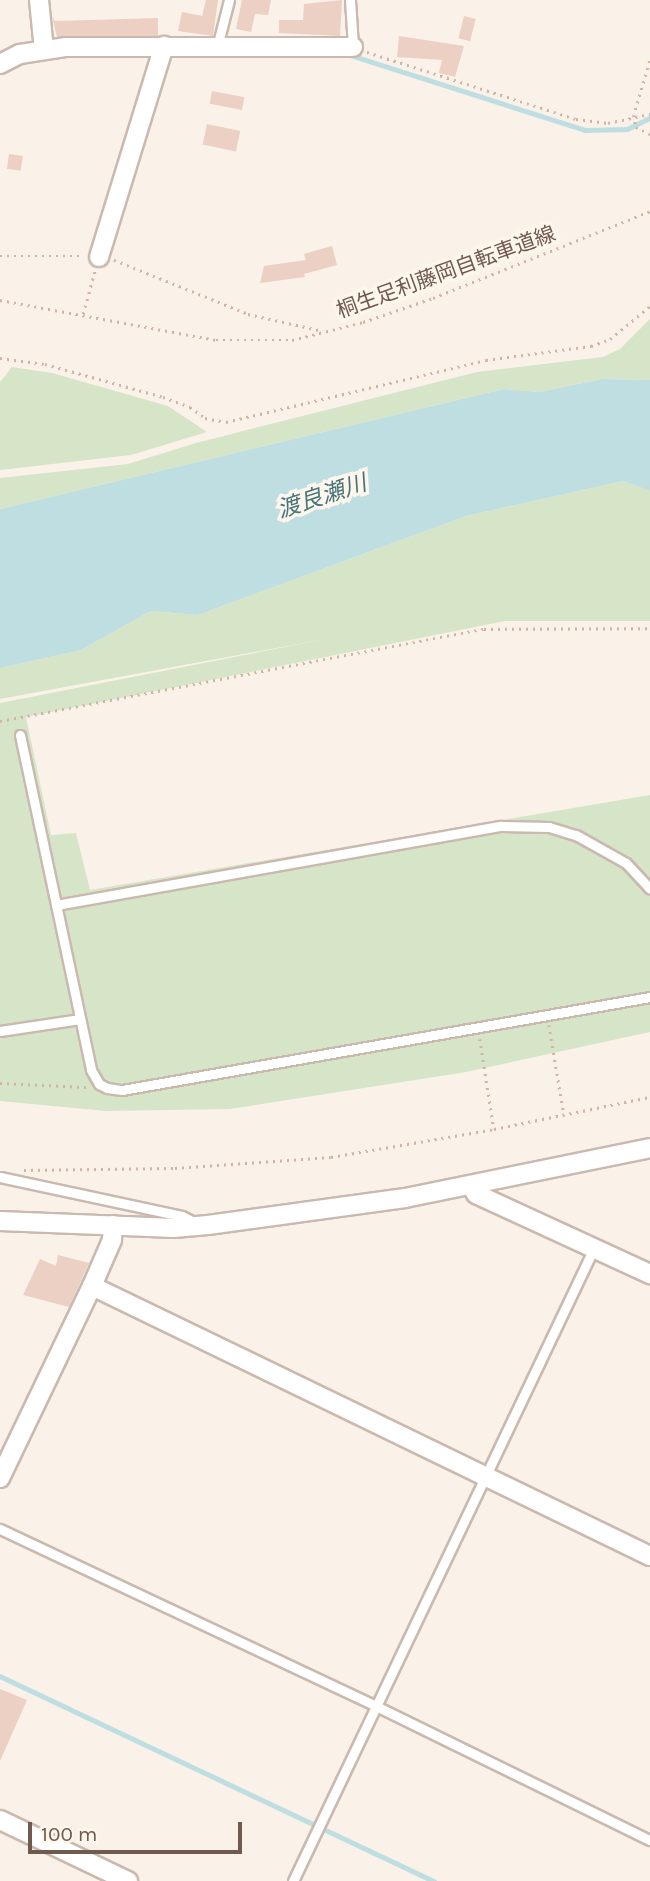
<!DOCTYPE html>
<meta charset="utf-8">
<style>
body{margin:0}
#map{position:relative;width:650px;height:1881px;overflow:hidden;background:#faf1e8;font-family:Karla,"Noto Sans JP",sans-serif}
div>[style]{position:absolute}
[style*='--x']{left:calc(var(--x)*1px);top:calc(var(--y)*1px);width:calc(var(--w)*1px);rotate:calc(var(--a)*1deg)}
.green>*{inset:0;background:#d6e5c8}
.water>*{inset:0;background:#bedee1}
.stream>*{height:4.5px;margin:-2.25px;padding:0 2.25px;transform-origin:2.25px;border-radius:2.25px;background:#bedee1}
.building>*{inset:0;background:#ebd0c3;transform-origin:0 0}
.path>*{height:2.5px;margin-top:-1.25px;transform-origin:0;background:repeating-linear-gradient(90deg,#d0b4a6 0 2px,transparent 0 7px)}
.roads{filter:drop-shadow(2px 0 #cab9af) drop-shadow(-2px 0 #cab9af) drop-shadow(0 2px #cab9af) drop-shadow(0 -2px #cab9af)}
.service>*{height:9px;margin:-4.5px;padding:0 4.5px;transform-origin:4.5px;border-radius:4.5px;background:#fff}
.minor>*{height:18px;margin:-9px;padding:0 9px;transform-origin:9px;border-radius:9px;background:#fff}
span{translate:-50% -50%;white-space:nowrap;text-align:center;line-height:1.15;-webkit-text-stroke:7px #fdf6ed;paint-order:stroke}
.street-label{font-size:21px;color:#70594f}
.water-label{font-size:23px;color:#48757a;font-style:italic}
.scale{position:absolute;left:28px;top:1822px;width:214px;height:32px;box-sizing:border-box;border:4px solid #70594f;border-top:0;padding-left:9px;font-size:21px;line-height:24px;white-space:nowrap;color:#70594f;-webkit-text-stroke:5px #fdf6ed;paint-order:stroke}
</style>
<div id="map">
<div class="green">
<div style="clip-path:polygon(650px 319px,650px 380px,602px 379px,539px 392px,504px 389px,0 509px,0 478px,128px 464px,196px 443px,477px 372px,603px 357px,620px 349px)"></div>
<div style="clip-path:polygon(12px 367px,52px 373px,168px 406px,207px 432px,131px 455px,0 470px,0 382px)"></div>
<div style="clip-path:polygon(623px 481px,650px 491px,650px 621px,505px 621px,26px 717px,51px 835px,76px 833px,90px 890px,650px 795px,650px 1032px,466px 1072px,230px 1109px,106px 1111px,0 1101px,0 703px,331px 638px,0 699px,0 668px,81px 650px,151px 611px,198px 615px,466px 516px)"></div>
</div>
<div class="water">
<div style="clip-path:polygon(602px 379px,650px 380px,650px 491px,623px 481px,466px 516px,198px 615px,151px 611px,81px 650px,0 668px,0 509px,504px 389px,539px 392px)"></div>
</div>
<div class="stream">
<div style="--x:350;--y:55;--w:247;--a:17.7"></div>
<div style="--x:585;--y:130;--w:42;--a:-1.4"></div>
<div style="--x:627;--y:129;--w:25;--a:-26"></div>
<div style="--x:60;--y:56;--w:96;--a:0"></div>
<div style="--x:165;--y:56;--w:36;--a:0"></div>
<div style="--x:0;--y:1676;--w:480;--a:25.3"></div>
</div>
<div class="building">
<div style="clip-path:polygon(206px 0,218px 0,213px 36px,178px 31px,182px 12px,202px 16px)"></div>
<div style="clip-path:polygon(242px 0,271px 0,268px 15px,255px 14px,251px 32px,236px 29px)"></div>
<div style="clip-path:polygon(342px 0,340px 36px,279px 33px,279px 20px,303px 20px,304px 4px)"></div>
<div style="clip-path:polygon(52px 16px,55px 21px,158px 18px,158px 36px,57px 37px)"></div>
<div style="left:464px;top:16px;width:12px;height:23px;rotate:14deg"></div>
<div style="clip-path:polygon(399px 36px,464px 46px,455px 77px,439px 73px,442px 60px,397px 57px)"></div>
<div style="left:212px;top:91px;width:33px;height:13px;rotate:11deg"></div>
<div style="left:207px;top:124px;width:34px;height:21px;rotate:12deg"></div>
<div style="left:9px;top:154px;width:14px;height:15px;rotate:8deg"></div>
<div style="clip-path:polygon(332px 246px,337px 265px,304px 274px,305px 277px,260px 283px,264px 266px,306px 260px,304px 254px)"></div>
<div style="clip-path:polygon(58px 1255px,89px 1263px,69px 1307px,23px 1295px,40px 1259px,56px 1266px)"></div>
<div style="clip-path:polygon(0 1689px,27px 1700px,0 1761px)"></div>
</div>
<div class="path">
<div style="--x:367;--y:52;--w:219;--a:17.8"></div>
<div style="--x:576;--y:119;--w:32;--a:7"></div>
<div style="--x:608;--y:123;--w:43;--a:-12.1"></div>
<div style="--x:650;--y:61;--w:56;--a:106.5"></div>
<div style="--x:634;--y:115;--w:12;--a:81"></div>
<div style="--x:636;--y:127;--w:16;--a:27"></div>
<div style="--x:0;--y:256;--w:83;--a:0"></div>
<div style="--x:114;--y:260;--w:144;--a:21.9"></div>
<div style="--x:248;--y:314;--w:77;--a:12.8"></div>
<div style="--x:0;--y:300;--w:220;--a:10.5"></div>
<div style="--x:216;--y:340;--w:76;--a:0"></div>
<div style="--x:292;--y:340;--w:73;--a:-14.2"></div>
<div style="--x:363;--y:322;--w:74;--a:-18.9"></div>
<div style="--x:433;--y:298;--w:234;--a:-21.8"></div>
<div style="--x:83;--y:314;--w:46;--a:-74.7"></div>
<div style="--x:0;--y:358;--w:45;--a:7.6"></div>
<div style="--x:45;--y:364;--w:123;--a:15.6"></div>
<div style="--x:163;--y:397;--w:29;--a:20"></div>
<div style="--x:190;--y:407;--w:19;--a:36"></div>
<div style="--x:205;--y:418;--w:21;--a:11"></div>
<div style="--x:226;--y:422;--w:267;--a:-13.4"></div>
<div style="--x:486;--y:360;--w:106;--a:-7.6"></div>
<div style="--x:591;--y:346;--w:20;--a:-20"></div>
<div style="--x:610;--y:339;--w:52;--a:-39.5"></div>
<div style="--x:0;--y:721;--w:493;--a:-10.8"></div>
<div style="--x:484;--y:629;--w:166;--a:-0.3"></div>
<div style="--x:549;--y:1025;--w:91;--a:80.5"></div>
<div style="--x:480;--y:1039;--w:91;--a:81.2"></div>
<div style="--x:0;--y:1083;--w:86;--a:2.7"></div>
<div style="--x:24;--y:1170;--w:151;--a:-0.8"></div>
<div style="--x:175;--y:1168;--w:156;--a:-4"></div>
<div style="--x:331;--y:1157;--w:165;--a:-9.7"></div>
<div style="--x:494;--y:1129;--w:159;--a:-11.6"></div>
</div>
<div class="roads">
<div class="service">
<div style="--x:350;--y:0;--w:47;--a:86.3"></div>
<div style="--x:217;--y:47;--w:49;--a:-75.7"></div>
<div style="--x:20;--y:735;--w:342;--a:78"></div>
<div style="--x:91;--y:1070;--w:16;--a:60"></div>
<div style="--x:99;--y:1084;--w:9;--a:27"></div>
<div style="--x:107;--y:1088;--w:15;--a:8"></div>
<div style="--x:122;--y:1090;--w:536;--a:-9.99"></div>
<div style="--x:56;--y:905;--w:452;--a:-10.1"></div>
<div style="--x:501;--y:826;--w:48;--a:1.2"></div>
<div style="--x:549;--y:827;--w:28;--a:17"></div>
<div style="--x:576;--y:835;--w:57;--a:29.2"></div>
<div style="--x:626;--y:863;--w:35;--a:47"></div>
<div style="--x:0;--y:1031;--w:81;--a:-8.5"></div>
<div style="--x:0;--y:1177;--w:186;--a:12.1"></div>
<div style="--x:182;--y:1216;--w:16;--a:27"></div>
<div style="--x:0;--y:1529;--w:416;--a:25.2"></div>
<div style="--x:376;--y:1706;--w:305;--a:26.1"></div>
<div style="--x:293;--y:1881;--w:701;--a:-64.57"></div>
</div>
<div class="minor">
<div style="--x:39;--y:0;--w:50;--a:84.3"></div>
<div style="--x:0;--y:64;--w:22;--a:-27"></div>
<div style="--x:20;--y:54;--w:47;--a:-8.7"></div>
<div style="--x:66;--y:47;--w:287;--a:0"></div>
<div style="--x:99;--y:257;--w:221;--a:-72.9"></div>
<div style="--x:471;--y:1185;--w:10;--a:61"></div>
<div style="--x:476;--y:1194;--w:192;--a:24.7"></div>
<div style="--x:0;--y:1221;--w:174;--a:2.3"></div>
<div style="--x:174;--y:1228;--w:34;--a:-5"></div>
<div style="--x:208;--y:1225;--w:199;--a:-7.8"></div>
<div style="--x:405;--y:1198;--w:250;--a:-11.5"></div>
<div style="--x:92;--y:1286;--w:620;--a:25.82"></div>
<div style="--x:0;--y:1478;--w:213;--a:-64.4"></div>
<div style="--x:92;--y:1286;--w:50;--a:-66.5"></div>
<div style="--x:112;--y:1240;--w:15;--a:-86"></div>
<div style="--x:0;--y:1820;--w:142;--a:25.5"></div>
</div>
</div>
<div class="street-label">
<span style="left:446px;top:272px;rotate:-20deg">桐生足利藤岡自転車道線</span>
</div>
<div class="water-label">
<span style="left:322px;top:497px;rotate:-18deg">渡良瀬川</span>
</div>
<div class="scale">100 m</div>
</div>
